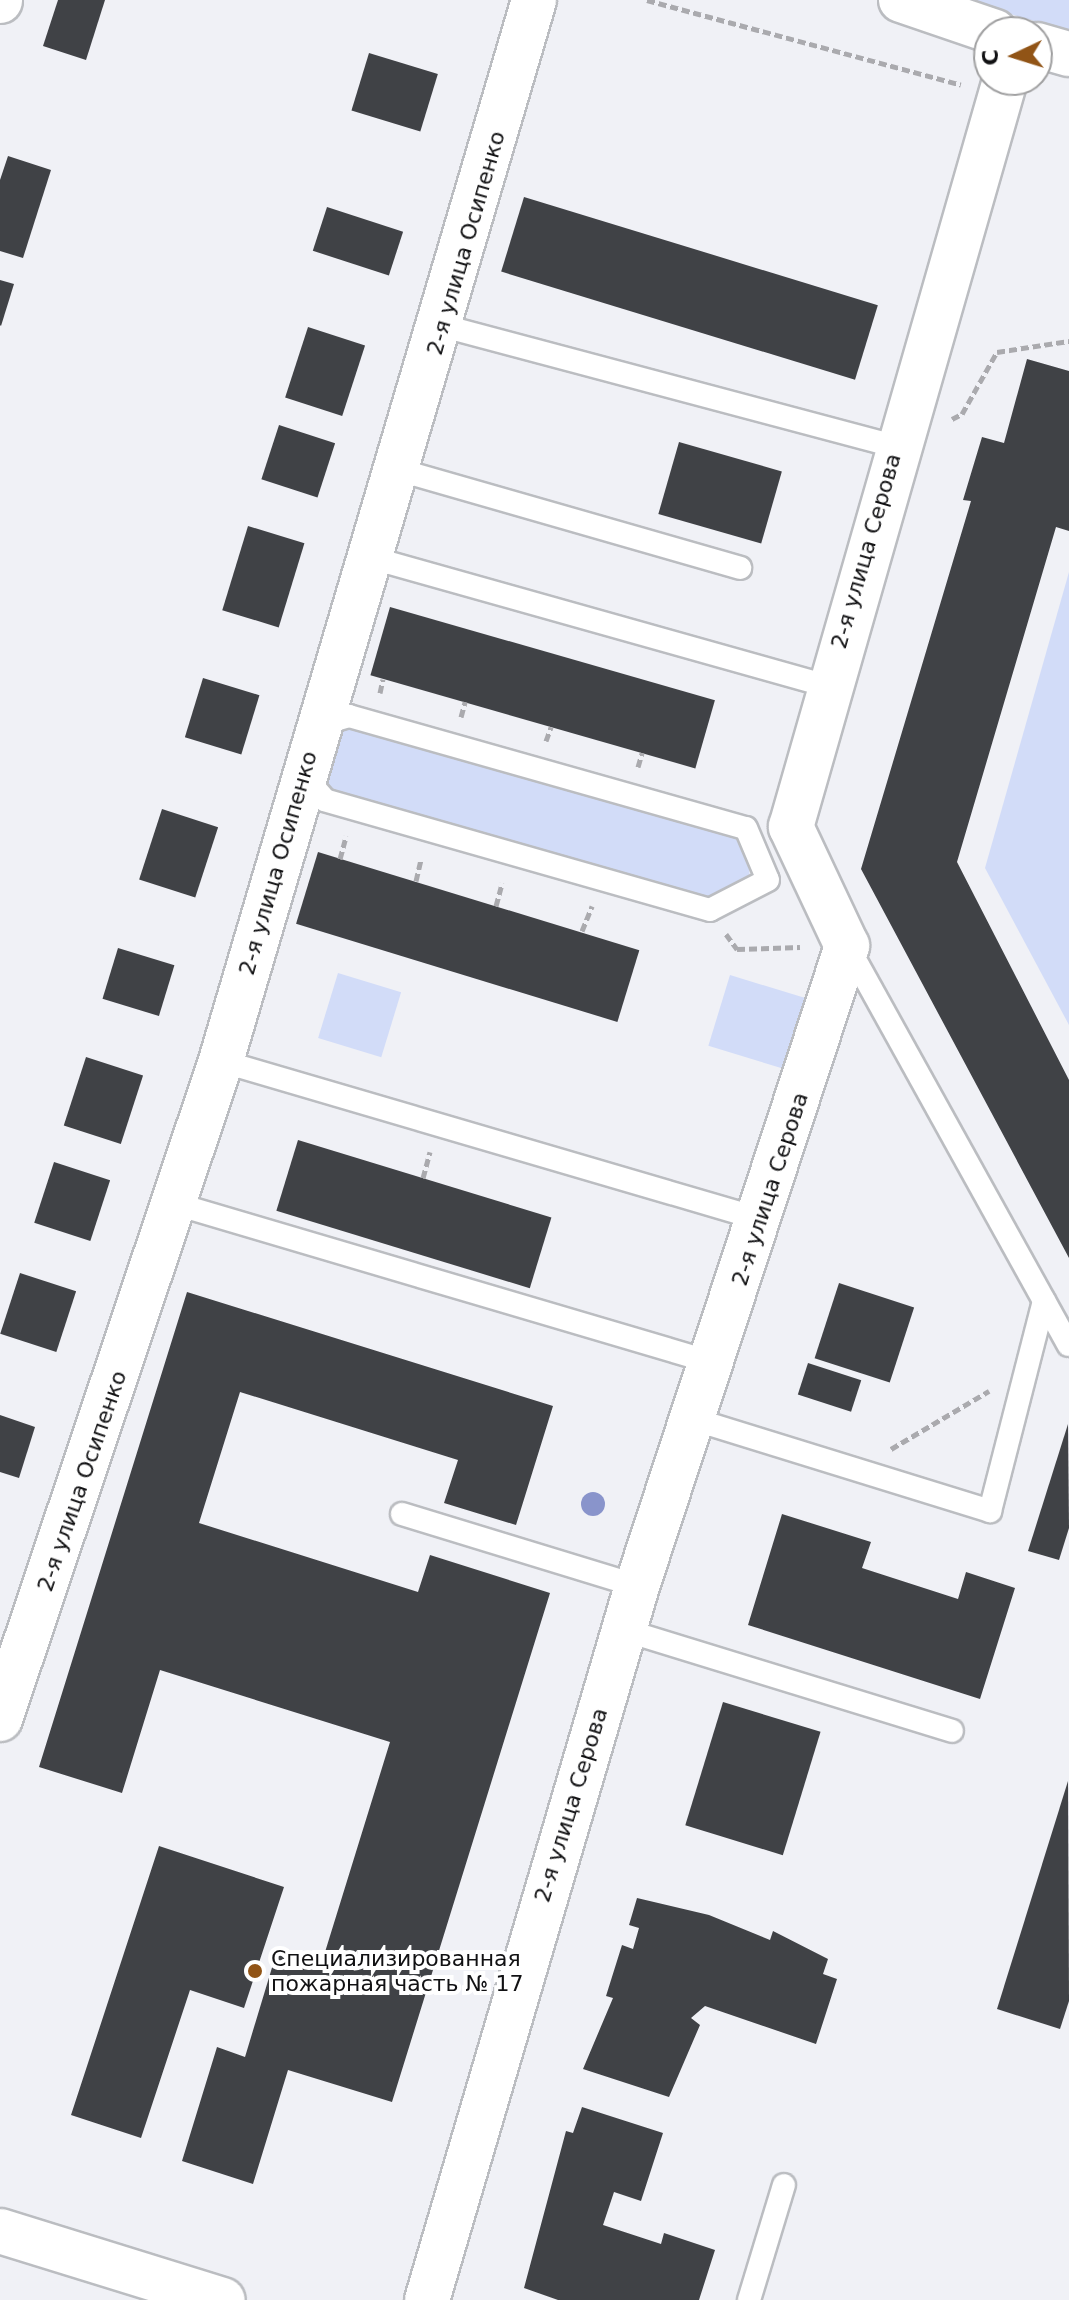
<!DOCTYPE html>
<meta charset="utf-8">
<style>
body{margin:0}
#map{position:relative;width:1069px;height:2300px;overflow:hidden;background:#f0f1f6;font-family:"DejaVu Sans",sans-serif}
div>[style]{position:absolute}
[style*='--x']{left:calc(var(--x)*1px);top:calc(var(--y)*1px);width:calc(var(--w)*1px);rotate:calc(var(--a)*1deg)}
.green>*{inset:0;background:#d2dcf8;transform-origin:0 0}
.building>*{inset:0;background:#404246;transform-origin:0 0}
.path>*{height:5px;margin-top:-2.5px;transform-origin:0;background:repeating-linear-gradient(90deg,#aaaaae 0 8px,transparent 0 12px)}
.roads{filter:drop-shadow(2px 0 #bbbdc1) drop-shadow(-2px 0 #bbbdc1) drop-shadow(0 2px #bbbdc1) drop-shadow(0 -2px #bbbdc1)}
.lane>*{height:22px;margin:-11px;padding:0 11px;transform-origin:11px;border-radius:11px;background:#fff}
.street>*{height:44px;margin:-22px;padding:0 22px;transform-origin:22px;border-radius:22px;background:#fff}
.secondary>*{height:44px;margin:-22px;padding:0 22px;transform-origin:22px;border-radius:22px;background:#fff}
.trees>*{width:24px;height:24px;margin:-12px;border-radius:50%;background:#8994cb}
.dots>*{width:22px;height:22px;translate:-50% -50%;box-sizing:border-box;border:4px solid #fff;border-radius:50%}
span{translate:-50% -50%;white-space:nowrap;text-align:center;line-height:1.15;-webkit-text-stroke:8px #fff;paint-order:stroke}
.street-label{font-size:22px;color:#111113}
.poi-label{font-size:22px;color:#111113}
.left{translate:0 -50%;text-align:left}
.north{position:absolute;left:973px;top:16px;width:80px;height:80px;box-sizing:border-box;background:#fff;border:2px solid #a0a0a1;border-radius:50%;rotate:266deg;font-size:22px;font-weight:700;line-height:32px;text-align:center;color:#111113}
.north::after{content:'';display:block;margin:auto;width:28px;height:36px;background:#915416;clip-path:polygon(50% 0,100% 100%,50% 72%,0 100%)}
</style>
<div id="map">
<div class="green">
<div style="clip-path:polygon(961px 0,1069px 0,1069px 31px)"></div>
<div style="clip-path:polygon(1069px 572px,1069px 1025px,985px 868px)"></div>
<div style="clip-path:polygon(339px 721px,746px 828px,750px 881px,726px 905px,325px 800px,320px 748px)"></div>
<div style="left:338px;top:973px;width:66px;height:68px;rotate:17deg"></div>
<div style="left:730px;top:975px;width:89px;height:74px;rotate:17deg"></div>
</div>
<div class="building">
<div style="clip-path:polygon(58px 0,105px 0,86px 60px,43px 46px)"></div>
<div style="left:369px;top:53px;width:72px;height:60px;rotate:17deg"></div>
<div style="clip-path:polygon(8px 156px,51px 170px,23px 258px,0 251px,0 180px)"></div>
<div style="left:524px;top:197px;width:370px;height:78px;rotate:17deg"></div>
<div style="left:327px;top:207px;width:80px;height:46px;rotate:18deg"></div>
<div style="clip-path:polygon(0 280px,14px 284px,1px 326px,0 325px)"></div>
<div style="left:308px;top:327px;width:60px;height:74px;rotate:18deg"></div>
<div style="clip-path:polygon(1027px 359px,1069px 371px,1069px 531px,1056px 527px,957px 862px,1069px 1080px,1069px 1258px,861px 869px,971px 501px,963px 500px,982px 437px,1004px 443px)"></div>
<div style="left:279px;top:425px;width:59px;height:57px;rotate:18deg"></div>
<div style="left:679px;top:442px;width:107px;height:75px;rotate:16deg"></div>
<div style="left:248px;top:526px;width:59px;height:88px;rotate:17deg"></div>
<div style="left:390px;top:607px;width:338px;height:71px;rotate:16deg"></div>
<div style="left:203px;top:678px;width:59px;height:62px;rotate:17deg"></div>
<div style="left:162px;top:809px;width:59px;height:74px;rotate:18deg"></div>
<div style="left:318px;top:852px;width:336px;height:75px;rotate:17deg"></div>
<div style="left:118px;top:948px;width:59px;height:53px;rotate:17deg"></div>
<div style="left:86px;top:1057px;width:60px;height:72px;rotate:18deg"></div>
<div style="left:298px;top:1140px;width:265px;height:74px;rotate:17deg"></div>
<div style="left:54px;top:1162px;width:59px;height:64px;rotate:18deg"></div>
<div style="left:20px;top:1273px;width:59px;height:64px;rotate:18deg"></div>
<div style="left:839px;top:1283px;width:79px;height:79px;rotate:18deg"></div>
<div style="clip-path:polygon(187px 1292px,553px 1406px,516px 1525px,444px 1503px,458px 1460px,240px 1392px,199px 1523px,418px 1592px,430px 1555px,550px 1593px,392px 2102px,288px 2070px,253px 2184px,182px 2161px,217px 2047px,245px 2057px,277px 1951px,321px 1965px,390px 1742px,160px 1670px,122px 1793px,39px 1767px)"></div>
<div style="left:808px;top:1363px;width:56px;height:33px;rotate:18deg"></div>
<div style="clip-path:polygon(0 1415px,35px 1427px,19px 1478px,0 1472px)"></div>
<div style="clip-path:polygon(1068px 1424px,1069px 1528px,1059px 1560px,1028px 1551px)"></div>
<div style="clip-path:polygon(782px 1514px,871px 1542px,862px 1568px,958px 1599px,966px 1572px,1015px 1588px,980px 1699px,748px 1625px)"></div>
<div style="left:723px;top:1702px;width:102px;height:129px;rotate:17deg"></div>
<div style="clip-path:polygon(1068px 1781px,1069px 2001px,1060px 2029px,997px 2009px)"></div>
<div style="clip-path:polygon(159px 1846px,284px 1887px,244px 2008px,190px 1990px,141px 2138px,71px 2115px)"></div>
<div style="clip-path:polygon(637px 1898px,709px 1915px,770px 1940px,773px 1931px,828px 1959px,823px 1974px,837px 1979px,816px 2044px,705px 2006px,691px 2018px,700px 2025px,669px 2097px,583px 2069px,613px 1998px,606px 1996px,622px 1945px,633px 1949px,639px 1928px,629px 1925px)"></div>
<div style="clip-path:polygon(582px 2107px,663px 2133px,641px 2201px,614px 2192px,603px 2225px,661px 2244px,664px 2233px,715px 2250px,699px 2300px,558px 2300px,524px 2288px,566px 2131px,573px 2133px)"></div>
</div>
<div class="path">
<div style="--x:647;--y:0;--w:325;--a:15.1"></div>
<div style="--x:952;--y:419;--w:11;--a:-27"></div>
<div style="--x:962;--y:414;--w:71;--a:-60.6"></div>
<div style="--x:997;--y:352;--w:73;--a:-8.7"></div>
<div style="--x:380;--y:693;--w:14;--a:-78"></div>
<div style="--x:461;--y:717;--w:16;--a:-75"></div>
<div style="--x:546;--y:741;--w:15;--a:-70"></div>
<div style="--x:638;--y:767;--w:15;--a:-74"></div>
<div style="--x:340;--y:859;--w:24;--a:-75"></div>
<div style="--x:416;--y:881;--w:23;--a:-77"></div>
<div style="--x:496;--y:906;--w:24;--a:-75"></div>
<div style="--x:582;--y:931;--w:27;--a:-68"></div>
<div style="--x:726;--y:934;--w:19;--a:54"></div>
<div style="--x:737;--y:949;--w:63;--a:-1.8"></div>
<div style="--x:423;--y:1178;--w:27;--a:-75"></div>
<div style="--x:891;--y:1449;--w:114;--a:-30.6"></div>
</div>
<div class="roads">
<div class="lane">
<div style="--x:443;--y:326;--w:468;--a:14.9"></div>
<div style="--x:399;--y:470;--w:355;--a:16"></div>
<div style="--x:372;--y:558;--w:474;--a:15.7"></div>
<div style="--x:349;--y:716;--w:412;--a:15.8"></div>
<div style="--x:746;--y:828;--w:56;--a:67.1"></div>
<div style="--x:768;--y:880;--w:65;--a:152.7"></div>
<div style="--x:710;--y:910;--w:400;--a:-164.1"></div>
<div style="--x:325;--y:800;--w:21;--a:-131"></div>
<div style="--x:311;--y:784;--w:43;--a:-86"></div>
<div style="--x:314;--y:741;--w:27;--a:-48"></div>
<div style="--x:332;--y:721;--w:18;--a:-16"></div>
<div style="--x:848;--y:947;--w:455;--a:61"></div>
<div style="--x:221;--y:1061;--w:562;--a:16.34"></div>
<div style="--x:176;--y:1204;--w:561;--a:16.46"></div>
<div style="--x:696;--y:1420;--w:308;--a:17.2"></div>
<div style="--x:990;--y:1511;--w:217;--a:-75.6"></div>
<div style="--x:402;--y:1514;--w:246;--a:17"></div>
<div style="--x:624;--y:1630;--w:343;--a:17.1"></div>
<div style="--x:749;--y:2300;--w:120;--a:-73.1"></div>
</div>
<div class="street">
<div style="--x:0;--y:1;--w:1;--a:-90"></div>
<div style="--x:0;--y:1719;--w:694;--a:-71.43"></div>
<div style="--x:221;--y:1061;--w:1106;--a:-73.56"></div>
<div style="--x:0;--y:2231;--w:233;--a:17.2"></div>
<div style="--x:427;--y:2300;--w:744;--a:-73.61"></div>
<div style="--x:637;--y:1586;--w:674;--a:-71.83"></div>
<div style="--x:847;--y:946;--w:132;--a:-115.2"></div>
<div style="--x:791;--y:827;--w:777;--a:-74.01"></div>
</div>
<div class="secondary">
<div style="--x:901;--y:0;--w:99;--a:18.8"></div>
<div style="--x:1037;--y:45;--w:33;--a:16"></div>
</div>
</div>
<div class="trees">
<div style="left:593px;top:1504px"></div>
</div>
<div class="dots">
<div style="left:255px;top:1971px;background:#915416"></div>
</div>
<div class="street-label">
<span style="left:466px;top:243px;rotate:-74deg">2-я улица Осипенко</span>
<span style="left:866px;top:551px;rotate:-74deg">2-я улица Серова</span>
<span style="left:278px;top:863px;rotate:-74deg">2-я улица Осипенко</span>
<span style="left:770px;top:1189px;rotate:-72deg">2-я улица Серова</span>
<span style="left:82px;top:1481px;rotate:-71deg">2-я улица Осипенко</span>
<span style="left:571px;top:1805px;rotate:-73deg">2-я улица Серова</span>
</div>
<div class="poi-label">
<span class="left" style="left:271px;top:1971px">Специализированная<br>пожарная часть № 17</span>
</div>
<div class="north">С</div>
</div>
